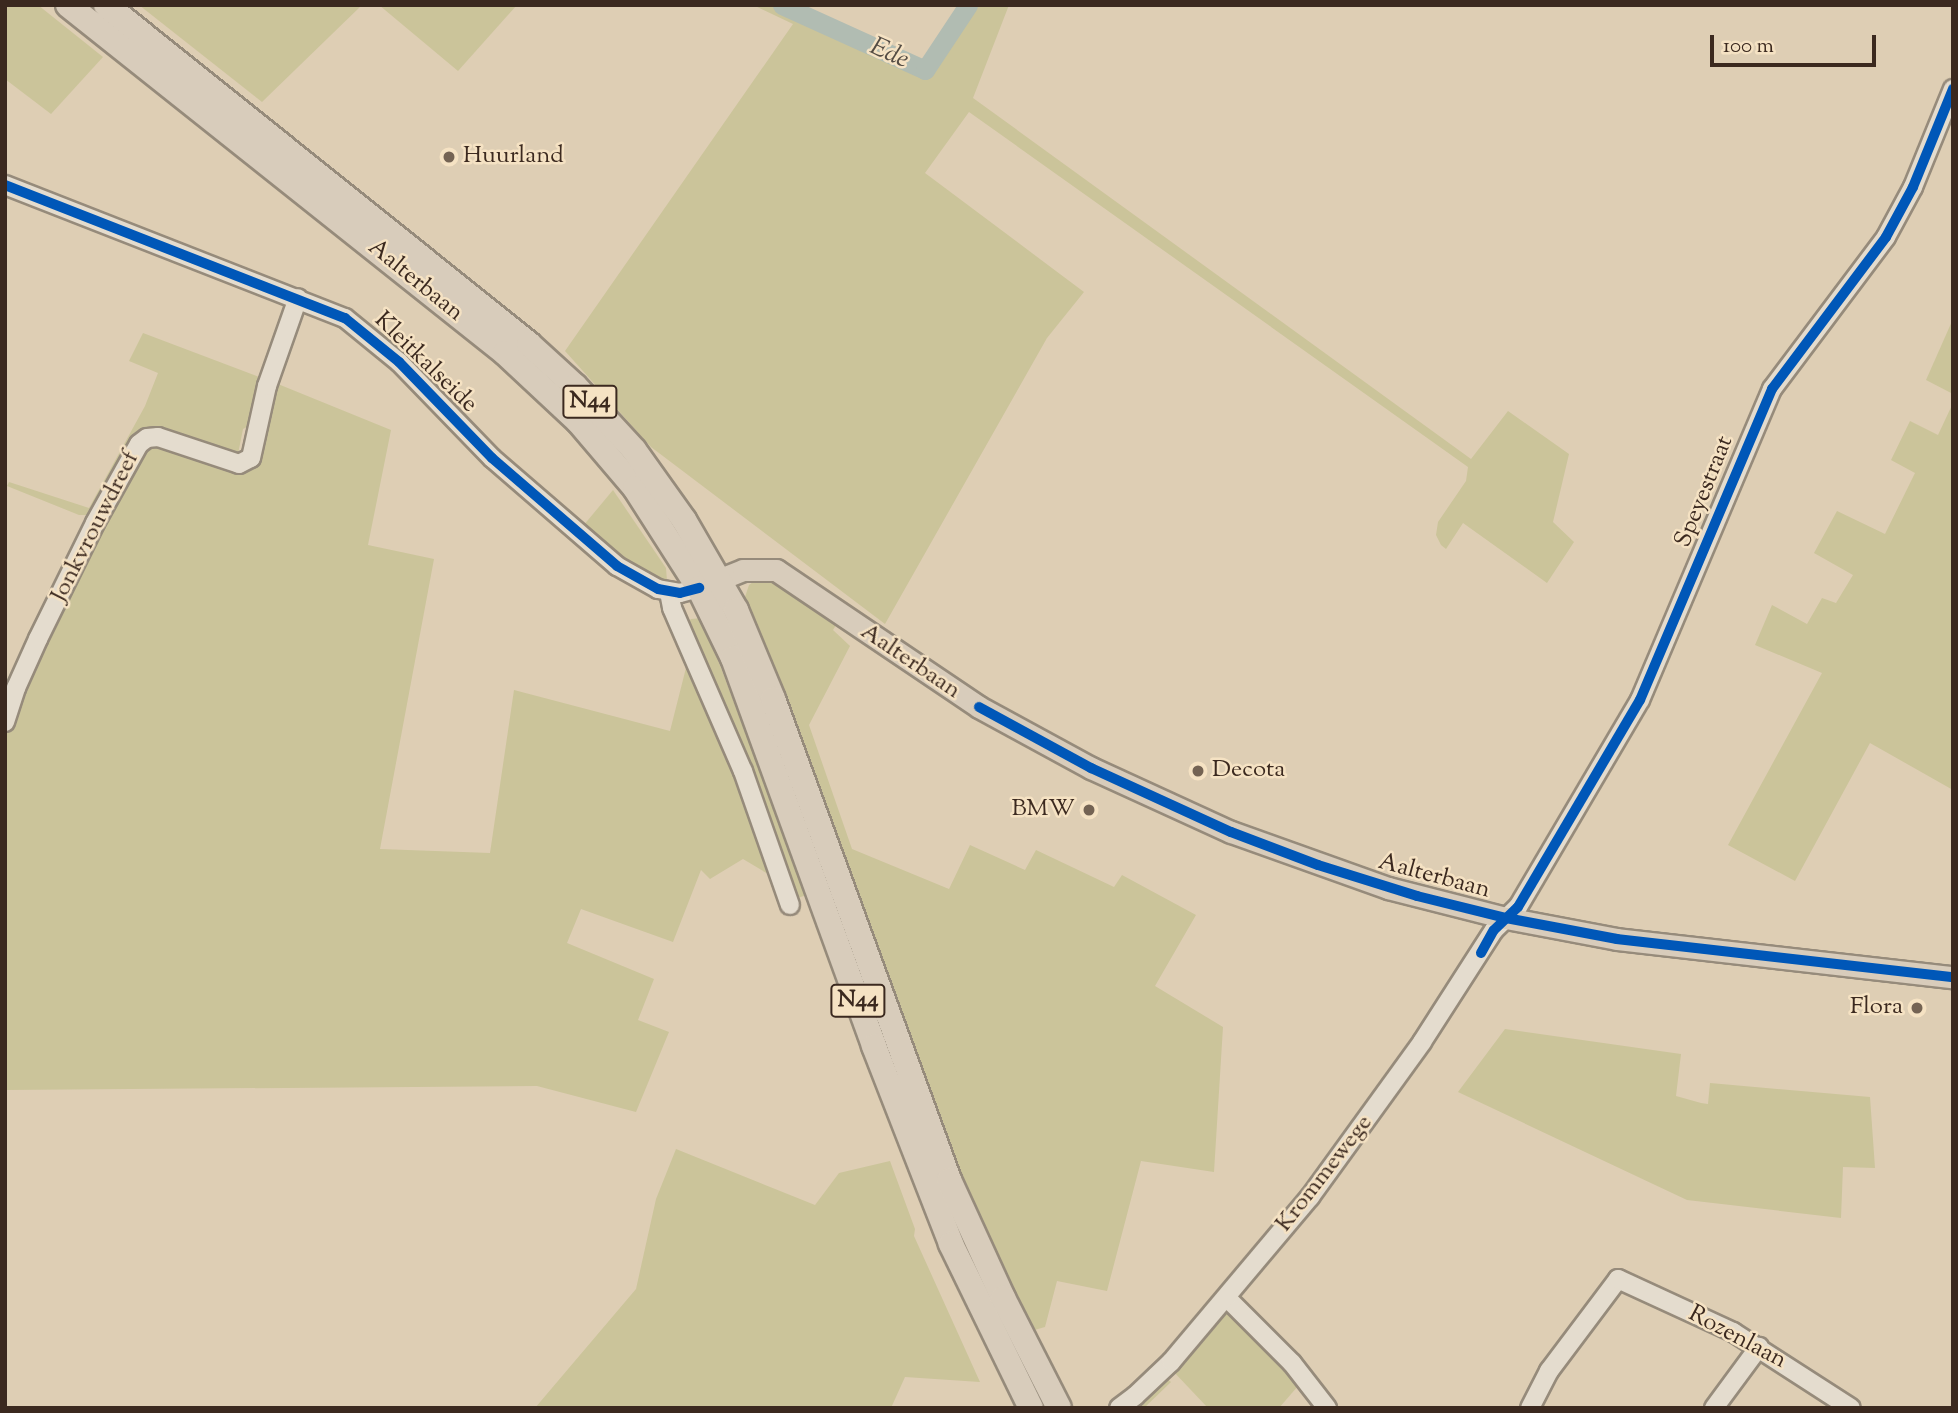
<!DOCTYPE html>
<style>
body{margin:0}
#map{position:relative;width:1958px;height:1413px;overflow:hidden;background:#deceb4;font-family:"Sorts Mill Goudy",serif}
div>[style]{position:absolute}
[style*='--x']{left:calc(var(--x)*1px);top:calc(var(--y)*1px);width:calc(var(--w)*1px);rotate:calc(var(--a)*1deg)}
.green>*{inset:0;background:#cbc49a}
.river>*{height:19px;margin:-9.5px;padding:0 9.5px;transform-origin:9.5px;border-radius:9.5px;background:#b1bcb2}
.roads{filter:drop-shadow(2px 0 #968b7b) drop-shadow(-2px 0 #968b7b) drop-shadow(0 2px #968b7b) drop-shadow(0 -2px #968b7b)}
.minor>*{height:18px;margin:-9px;padding:0 9px;transform-origin:9px;border-radius:9px;background:#e4dcce}
.major>*{height:21px;margin:-10.5px;padding:0 10.5px;transform-origin:10.5px;border-radius:10.5px;background:#d8ccbb}
.highway>*{height:24px;margin:-12px;padding:0 12px;transform-origin:12px;border-radius:12px;background:#d8ccbb}
.cycleway>*{height:10px;margin:-5px;padding:0 5px;transform-origin:5px;border-radius:5px;background:#0057b8}
.dots>*{width:19px;height:19px;translate:-50% -50%;box-sizing:border-box;border:4px solid #f5e2c3;border-radius:50%}
span{translate:-50% -50%;white-space:nowrap;text-align:center;line-height:1.15;-webkit-text-stroke:5px #f5e2c3;paint-order:stroke}
.shield-label span{padding:2px 5px;background:#f5e2c3;border:2px solid;border-radius:5px;-webkit-text-stroke-width:0}
.shield-label{font-size:23px;color:#3b291f;font-weight:700}
.poi-label{font-size:24px;color:#3b291f}
.left{translate:0 -50%;text-align:left}
.right{translate:-100% -50%;text-align:right}
.street-label{font-size:24px;color:#3b291f}
.water-label{font-size:26px;color:#544c44;font-style:italic}
.frame{position:absolute;inset:0;border:7px solid #3b291f;pointer-events:none}
.scale{position:absolute;left:1710px;top:35px;width:166px;height:32px;box-sizing:border-box;border:4px solid #3b291f;border-top:0;padding-left:9px;font-size:21px;line-height:24px;white-space:nowrap;color:#3b291f;-webkit-text-stroke:5px #f5e2c3;paint-order:stroke}
</style>
<div id="map">
<div class="green">
<div style="clip-path:polygon(5px 5px,38px 5px,103px 57px,51px 114px,5px 79px)"></div>
<div style="clip-path:polygon(139px 5px,362px 5px,262px 102px)"></div>
<div style="clip-path:polygon(379px 5px,517px 5px,458px 71px)"></div>
<div style="clip-path:polygon(753px 5px,798px 5px,924px 64px,961px 5px,1009px 5px,973px 98px,1471px 459px,1508px 411px,1569px 454px,1553px 522px,1574px 542px,1547px 583px,1463px 523px,1446px 549px,1441px 545px,1436px 535px,1438px 522px,1466px 481px,1468px 467px,969px 112px,925px 173px,1084px 292px,1047px 338px,885px 624px,651px 447px,565px 351px,793px 24px)"></div>
<div style="clip-path:polygon(1953px 319px,1953px 394px,1926px 380px)"></div>
<div style="clip-path:polygon(143px 333px,259px 377px,249px 426px,243px 429px,237px 459px,147px 430px,90px 515px,79px 515px,7px 486px,9px 482px,89px 508px,145px 406px,158px 373px,129px 361px)"></div>
<div style="clip-path:polygon(273px 382px,391px 430px,368px 545px,434px 559px,380px 849px,490px 853px,514px 690px,670px 731px,688px 660px,685px 625px,691px 619px,702px 618px,807px 895px,794px 899px,782px 869px,768px 874px,743px 859px,710px 879px,701px 870px,673px 942px,581px 909px,567px 943px,654px 979px,638px 1020px,669px 1032px,636px 1112px,537px 1086px,5px 1090px,5px 729px,10px 714px,134px 457px,157px 442px,243px 471px)"></div>
<div style="clip-path:polygon(1953px 403px,1953px 790px,1870px 743px,1795px 881px,1728px 845px,1822px 673px,1755px 645px,1772px 605px,1807px 624px,1822px 598px,1836px 603px,1853px 575px,1814px 553px,1837px 511px,1885px 534px,1915px 473px,1891px 460px,1910px 421px,1938px 435px)"></div>
<div style="clip-path:polygon(613px 490px,666px 568px,667px 581px,661px 582px,628px 568px,583px 526px)"></div>
<div style="clip-path:polygon(757px 579px,786px 584px,839px 620px,833px 630px,850px 646px,809px 725px,852px 849px,949px 889px,970px 845px,1025px 870px,1036px 850px,1114px 887px,1122px 875px,1196px 915px,1155px 986px,1223px 1027px,1214px 1172px,1141px 1161px,1107px 1291px,1057px 1281px,1045px 1327px,1031px 1331px,960px 1177px,827px 812px,744px 600px,749px 585px)"></div>
<div style="clip-path:polygon(1505px 1029px,1681px 1054px,1676px 1096px,1701px 1103px,1708px 1104px,1710px 1083px,1870px 1097px,1875px 1168px,1843px 1167px,1841px 1218px,1687px 1200px,1458px 1092px)"></div>
<div style="clip-path:polygon(676px 1149px,815px 1205px,839px 1173px,890px 1161px,915px 1229px,914px 1236px,980px 1382px,905px 1377px,891px 1408px,535px 1408px,636px 1289px,656px 1199px)"></div>
<div style="clip-path:polygon(1224px 1310px,1234px 1312px,1281px 1361px,1298px 1386px,1279px 1408px,1208px 1408px,1172px 1370px)"></div>
<div style="clip-path:polygon(1164px 1376px,1171px 1382px,1144px 1408px,1128px 1408px)"></div>
</div>
<div class="river">
<div style="--x:782;--y:5;--w:157;--a:24.4"></div>
<div style="--x:925;--y:70;--w:78;--a:-56.5"></div>
</div>
<div class="roads">
<div class="minor">
<div style="--x:5;--y:185;--w:365;--a:21.4"></div>
<div style="--x:345;--y:318;--w:70;--a:39.2"></div>
<div style="--x:399;--y:362;--w:134;--a:45.9"></div>
<div style="--x:492;--y:458;--w:165;--a:40.8"></div>
<div style="--x:617;--y:566;--w:47;--a:29.3"></div>
<div style="--x:658;--y:589;--w:22;--a:10"></div>
<div style="--x:680;--y:593;--w:20;--a:-15"></div>
<div style="--x:669;--y:592;--w:16;--a:79"></div>
<div style="--x:672;--y:608;--w:178;--a:66.5"></div>
<div style="--x:743;--y:771;--w:142;--a:70.7"></div>
<div style="--x:5;--y:722;--w:36;--a:-72"></div>
<div style="--x:16;--y:688;--w:54;--a:-65.8"></div>
<div style="--x:38;--y:639;--w:129;--a:-63.8"></div>
<div style="--x:95;--y:523;--w:90;--a:-60.9"></div>
<div style="--x:139;--y:444;--w:10;--a:-37"></div>
<div style="--x:147;--y:438;--w:11;--a:-5"></div>
<div style="--x:158;--y:437;--w:85;--a:18.4"></div>
<div style="--x:239;--y:464;--w:13;--a:-27"></div>
<div style="--x:251;--y:458;--w:74;--a:-77.5"></div>
<div style="--x:267;--y:386;--w:93;--a:-70.6"></div>
<div style="--x:1227;--y:1298;--w:92;--a:45"></div>
<div style="--x:1292;--y:1363;--w:57;--a:52.1"></div>
<div style="--x:1119;--y:1408;--w:20;--a:-37"></div>
<div style="--x:1135;--y:1396;--w:50;--a:-43.4"></div>
<div style="--x:1171;--y:1362;--w:216;--a:-49.9"></div>
<div style="--x:1310;--y:1197;--w:191;--a:-54.1"></div>
<div style="--x:1422;--y:1042;--w:133;--a:-57.3"></div>
<div style="--x:1494;--y:930;--w:33;--a:-44"></div>
<div style="--x:1518;--y:907;--w:240;--a:-59.5"></div>
<div style="--x:1640;--y:700;--w:338;--a:-67"></div>
<div style="--x:1772;--y:389;--w:190;--a:-53.1"></div>
<div style="--x:1886;--y:237;--w:57;--a:-61.6"></div>
<div style="--x:1913;--y:187;--w:106;--a:-67.8"></div>
<div style="--x:1530;--y:1408;--w:42;--a:-62.8"></div>
<div style="--x:1549;--y:1371;--w:115;--a:-53.1"></div>
<div style="--x:1618;--y:1279;--w:127;--a:24.7"></div>
<div style="--x:1733;--y:1332;--w:140;--a:32.8"></div>
<div style="--x:1714;--y:1408;--w:76;--a:-53.6"></div>
</div>
<div class="major">
<div style="--x:703;--y:586;--w:43;--a:-21.8"></div>
<div style="--x:743;--y:570;--w:33;--a:0"></div>
<div style="--x:776;--y:570;--w:245;--a:34"></div>
<div style="--x:979;--y:707;--w:128;--a:28.6"></div>
<div style="--x:1091;--y:768;--w:154;--a:24.6"></div>
<div style="--x:1231;--y:832;--w:167;--a:19.6"></div>
<div style="--x:1388;--y:888;--w:122;--a:14.3"></div>
<div style="--x:1506;--y:918;--w:113;--a:10.7"></div>
<div style="--x:1617;--y:939;--w:338;--a:6.5"></div>
</div>
<div class="highway">
<div style="--x:68;--y:5;--w:559;--a:38.53"></div>
<div style="--x:505;--y:353;--w:100;--a:43"></div>
<div style="--x:578;--y:421;--w:88;--a:49.6"></div>
<div style="--x:635;--y:488;--w:119;--a:57.4"></div>
<div style="--x:699;--y:588;--w:78;--a:64.1"></div>
<div style="--x:733;--y:658;--w:413;--a:70"></div>
<div style="--x:874;--y:1046;--w:212;--a:68.7"></div>
<div style="--x:951;--y:1244;--w:182;--a:64"></div>
<div style="--x:106;--y:5;--w:542;--a:38.71"></div>
<div style="--x:529;--y:344;--w:62;--a:42.4"></div>
<div style="--x:575;--y:386;--w:87;--a:47.3"></div>
<div style="--x:634;--y:450;--w:86;--a:54.5"></div>
<div style="--x:684;--y:520;--w:104;--a:60"></div>
<div style="--x:736;--y:610;--w:96;--a:67.4"></div>
<div style="--x:773;--y:699;--w:512;--a:69.9"></div>
<div style="--x:949;--y:1180;--w:130;--a:65.4"></div>
<div style="--x:1003;--y:1298;--w:123;--a:63"></div>
</div>
</div>
<div class="cycleway">
<div style="--x:5;--y:185;--w:365;--a:21.4"></div>
<div style="--x:345;--y:318;--w:70;--a:39.2"></div>
<div style="--x:399;--y:362;--w:134;--a:45.9"></div>
<div style="--x:492;--y:458;--w:165;--a:40.8"></div>
<div style="--x:617;--y:566;--w:47;--a:29.3"></div>
<div style="--x:658;--y:589;--w:22;--a:10"></div>
<div style="--x:680;--y:593;--w:20;--a:-15"></div>
<div style="--x:979;--y:707;--w:128;--a:28.6"></div>
<div style="--x:1091;--y:768;--w:154;--a:24.6"></div>
<div style="--x:1231;--y:832;--w:93;--a:20.8"></div>
<div style="--x:1318;--y:865;--w:104;--a:17.4"></div>
<div style="--x:1417;--y:896;--w:92;--a:13.9"></div>
<div style="--x:1506;--y:918;--w:113;--a:10.7"></div>
<div style="--x:1617;--y:939;--w:338;--a:6.5"></div>
<div style="--x:1481;--y:953;--w:26;--a:-61"></div>
<div style="--x:1494;--y:930;--w:33;--a:-44"></div>
<div style="--x:1518;--y:907;--w:240;--a:-59.5"></div>
<div style="--x:1640;--y:700;--w:338;--a:-67"></div>
<div style="--x:1772;--y:389;--w:190;--a:-53.1"></div>
<div style="--x:1886;--y:237;--w:57;--a:-61.6"></div>
<div style="--x:1913;--y:187;--w:106;--a:-67.8"></div>
</div>
<div class="dots">
<div style="left:449px;top:157px;background:#746353"></div>
<div style="left:1198px;top:771px;background:#746353"></div>
<div style="left:1089px;top:810px;background:#746353"></div>
<div style="left:1917px;top:1008px;background:#746353"></div>
</div>
<div class="shield-label">
<span style="left:590px;top:402px">N44</span>
<span style="left:858px;top:1001px">N44</span>
</div>
<div class="poi-label">
<span class="left" style="left:463px;top:157px">Huurland</span>
<span class="left" style="left:1212px;top:771px">Decota</span>
<span class="right" style="left:1075px;top:810px">BMW</span>
<span class="right" style="left:1903px;top:1008px">Flora</span>
</div>
<div class="street-label">
<span style="left:415px;top:281px;rotate:39deg">Aalterbaan</span>
<span style="left:425px;top:363px;rotate:44deg">Kleitkalseide</span>
<span style="left:1705px;top:492px;rotate:-68deg">Speyestraat</span>
<span style="left:96px;top:527px;rotate:-63deg">Jonkvrouwdreef</span>
<span style="left:910px;top:662px;rotate:34deg">Aalterbaan</span>
<span style="left:1434px;top:877px;rotate:15deg">Aalterbaan</span>
<span style="left:1325px;top:1174px;rotate:-52deg">Krommewege</span>
<span style="left:1737px;top:1338px;rotate:28deg">Rozenlaan</span>
</div>
<div class="water-label">
<span style="left:889px;top:54px;rotate:24deg">Ede</span>
</div>
<div class="frame"></div>
<div class="scale">100 m</div>
</div>
